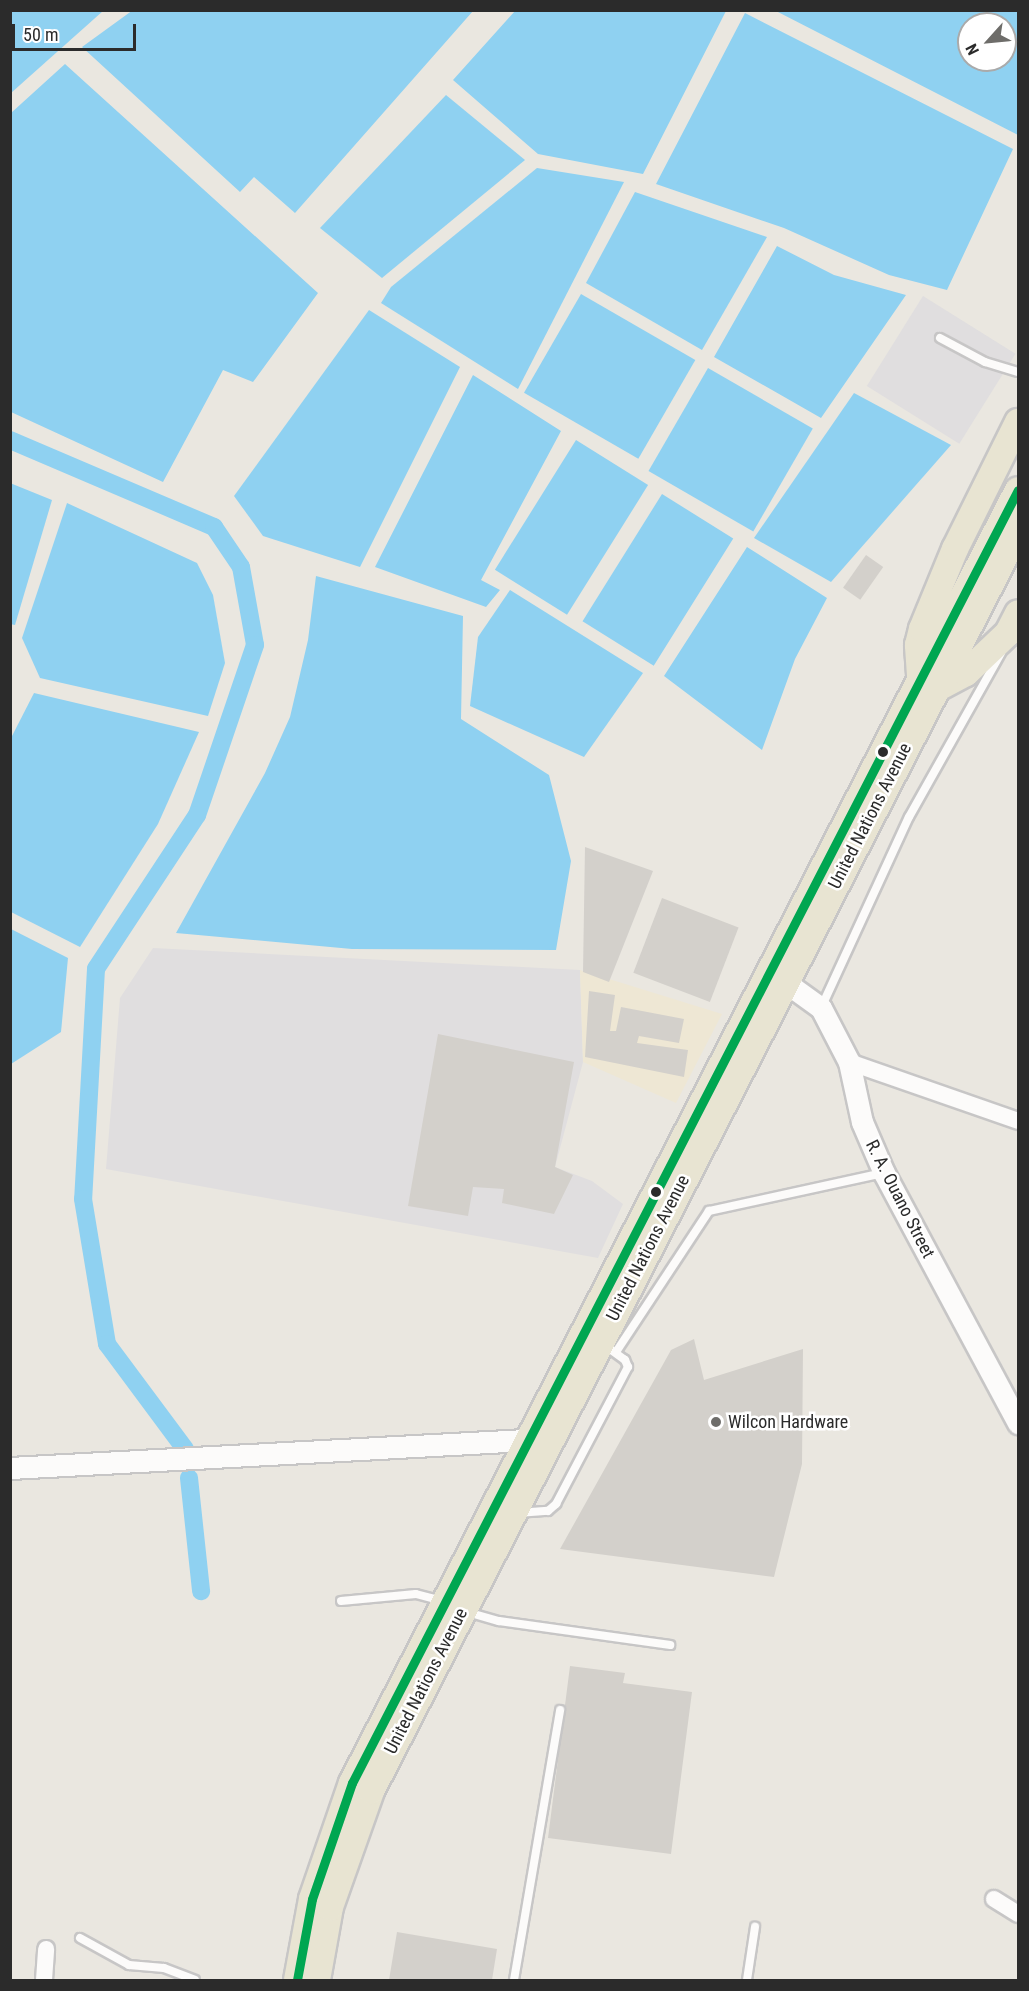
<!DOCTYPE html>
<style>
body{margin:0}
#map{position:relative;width:1029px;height:1991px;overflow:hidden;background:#eae7e0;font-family:"Roboto Condensed",sans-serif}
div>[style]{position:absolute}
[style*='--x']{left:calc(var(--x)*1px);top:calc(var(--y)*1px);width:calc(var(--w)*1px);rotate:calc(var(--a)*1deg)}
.industrial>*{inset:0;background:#e0dedf;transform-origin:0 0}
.education>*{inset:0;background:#eee7d4}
.water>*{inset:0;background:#8fd1f1;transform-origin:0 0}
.canal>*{height:18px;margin:-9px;padding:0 9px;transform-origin:9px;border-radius:9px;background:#8fd1f1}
.building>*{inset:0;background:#d3d0cb;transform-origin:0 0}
.roads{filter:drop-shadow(2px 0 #c7c6c6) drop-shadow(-2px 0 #c7c6c6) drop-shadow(0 2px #c7c6c6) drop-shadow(0 -2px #c7c6c6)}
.service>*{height:8px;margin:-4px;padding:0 4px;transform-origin:4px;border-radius:4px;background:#fcfbfa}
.minor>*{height:16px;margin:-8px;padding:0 8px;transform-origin:8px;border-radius:8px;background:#fcfbfa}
.tertiary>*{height:21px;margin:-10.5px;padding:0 10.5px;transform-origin:10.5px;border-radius:10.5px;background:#fcfbfa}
.primary>*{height:26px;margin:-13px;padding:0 13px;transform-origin:13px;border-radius:13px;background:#e8e4d2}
.bus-1>*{height:9px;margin:-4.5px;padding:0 4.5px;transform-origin:4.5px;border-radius:4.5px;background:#00a651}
.dots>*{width:16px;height:16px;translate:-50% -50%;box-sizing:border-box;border:3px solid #fff;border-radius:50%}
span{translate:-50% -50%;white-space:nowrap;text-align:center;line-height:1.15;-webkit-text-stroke:5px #fff;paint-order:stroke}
.street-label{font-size:18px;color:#2b2b2b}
.poi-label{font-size:18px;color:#2b2b2b}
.left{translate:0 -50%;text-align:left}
.frame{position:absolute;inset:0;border:12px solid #2b2b2b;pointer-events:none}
.north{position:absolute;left:957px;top:12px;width:60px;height:60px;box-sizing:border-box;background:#fff;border:2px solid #aaa;border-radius:50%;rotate:243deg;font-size:16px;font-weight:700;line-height:24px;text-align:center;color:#2b2b2b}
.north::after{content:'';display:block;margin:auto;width:21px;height:27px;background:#6e6d6a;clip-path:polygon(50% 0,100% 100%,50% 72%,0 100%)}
.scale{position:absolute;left:12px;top:24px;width:124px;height:27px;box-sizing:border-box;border:3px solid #2b2b2b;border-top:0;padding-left:8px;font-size:18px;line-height:21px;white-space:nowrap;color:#2b2b2b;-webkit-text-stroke:4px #fff;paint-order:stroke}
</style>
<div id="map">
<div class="industrial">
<div style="left:923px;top:296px;width:109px;height:106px;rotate:32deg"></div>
<div style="clip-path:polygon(153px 948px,580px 970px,583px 1062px,555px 1167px,592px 1181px,623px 1204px,598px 1258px,106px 1169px,120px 998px)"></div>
</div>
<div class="education">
<div style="clip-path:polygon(580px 970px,722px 1014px,676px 1103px,583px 1062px)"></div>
</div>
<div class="water">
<div style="clip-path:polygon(11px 10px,103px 10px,103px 11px,11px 93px)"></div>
<div style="clip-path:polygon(133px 10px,473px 10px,473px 11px,295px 213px,254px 177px,240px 192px,82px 47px)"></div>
<div style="clip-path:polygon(515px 11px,515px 10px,726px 11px,643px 174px,538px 154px,453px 80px)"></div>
<div style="clip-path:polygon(evenodd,776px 11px,1018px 11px,1018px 135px,776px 11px,969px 24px,1005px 24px,1005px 60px,969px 60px,969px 24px)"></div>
<div style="clip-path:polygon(745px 13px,1013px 149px,947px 290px,889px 275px,784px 228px,656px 184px)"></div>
<div style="clip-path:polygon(65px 64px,318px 293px,253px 382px,223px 370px,163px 482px,11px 412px,11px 113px)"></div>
<div style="clip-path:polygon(446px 95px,525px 160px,382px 278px,320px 228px)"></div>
<div style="clip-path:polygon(537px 168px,624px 182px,518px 389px,381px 303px,391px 287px)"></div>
<div style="clip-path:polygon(635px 192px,767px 237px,702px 350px,586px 283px)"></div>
<div style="clip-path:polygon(777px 246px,834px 275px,906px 295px,821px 418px,714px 357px)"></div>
<div style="left:581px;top:294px;width:132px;height:114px;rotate:30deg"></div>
<div style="clip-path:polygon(369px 310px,460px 367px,360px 567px,263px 536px,234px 496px)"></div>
<div style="left:708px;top:368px;width:121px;height:119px;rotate:30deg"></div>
<div style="clip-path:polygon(473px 375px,561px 431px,481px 580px,500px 590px,486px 607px,375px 567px)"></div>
<div style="clip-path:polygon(854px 393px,951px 445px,831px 582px,754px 538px)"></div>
<div style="left:576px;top:440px;width:85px;height:153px;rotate:32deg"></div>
<div style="clip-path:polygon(10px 483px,52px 500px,15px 625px,10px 624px)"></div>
<div style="left:662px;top:494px;width:84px;height:150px;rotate:32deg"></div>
<div style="clip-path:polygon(67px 503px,197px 563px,213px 595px,225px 663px,208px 716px,40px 678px,22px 638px)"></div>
<div style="clip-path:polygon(747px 547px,827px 598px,795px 659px,762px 750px,664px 676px)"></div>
<div style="clip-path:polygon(316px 576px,463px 616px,461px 719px,549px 775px,571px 861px,556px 950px,352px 949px,176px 933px,265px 773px,290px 717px,308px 640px)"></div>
<div style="clip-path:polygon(510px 590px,643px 673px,584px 757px,470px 706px,478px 637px)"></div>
<div style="clip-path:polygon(34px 693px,199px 732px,158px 824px,80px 947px,11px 912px,11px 738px)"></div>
<div style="clip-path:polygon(11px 929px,68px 958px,61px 1032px,11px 1064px)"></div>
</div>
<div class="canal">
<div style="--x:10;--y:440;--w:222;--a:23.1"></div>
<div style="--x:214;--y:527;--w:48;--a:56"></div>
<div style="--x:241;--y:567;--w:79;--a:79.8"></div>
<div style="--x:255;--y:645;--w:180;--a:108.8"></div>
<div style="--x:197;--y:815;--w:184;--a:123.3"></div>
<div style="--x:96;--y:969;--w:230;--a:93.2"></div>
<div style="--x:83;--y:1199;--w:147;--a:80.6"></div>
<div style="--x:107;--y:1344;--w:131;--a:53.4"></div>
<div style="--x:189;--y:1478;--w:114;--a:83.9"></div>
</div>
<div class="building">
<div style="left:866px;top:555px;width:21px;height:40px;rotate:35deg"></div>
<div style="clip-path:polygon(585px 847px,653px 871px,609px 982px,583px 972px)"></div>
<div style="left:662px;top:898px;width:82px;height:80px;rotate:21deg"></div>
<div style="clip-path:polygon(589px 991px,615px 995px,610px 1031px,616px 1031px,621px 1007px,684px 1019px,679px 1043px,639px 1036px,637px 1043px,688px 1050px,684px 1077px,585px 1057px)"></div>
<div style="clip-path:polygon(438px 1034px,574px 1062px,555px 1167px,573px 1175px,554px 1214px,502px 1203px,504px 1189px,473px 1187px,468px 1216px,408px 1206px)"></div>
<div style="clip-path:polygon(694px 1339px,704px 1380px,803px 1349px,802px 1464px,774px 1577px,560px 1549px,671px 1350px)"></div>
<div style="clip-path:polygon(570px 1666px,625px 1673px,623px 1683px,692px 1692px,671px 1854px,548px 1838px)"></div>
<div style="clip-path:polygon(397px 1932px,497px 1949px,492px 1980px,389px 1980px)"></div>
</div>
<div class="roads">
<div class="service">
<div style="--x:940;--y:338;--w:51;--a:28.1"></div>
<div style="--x:985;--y:362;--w:34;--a:17"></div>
<div style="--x:821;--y:1008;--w:210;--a:-65.3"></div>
<div style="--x:909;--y:817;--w:188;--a:-60.7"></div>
<div style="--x:616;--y:1352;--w:169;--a:-56.6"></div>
<div style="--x:709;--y:1211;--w:179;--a:-12.3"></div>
<div style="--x:517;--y:1513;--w:31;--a:-4"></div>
<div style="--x:548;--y:1511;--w:11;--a:-41"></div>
<div style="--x:556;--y:1504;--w:155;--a:-62.3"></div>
<div style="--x:628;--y:1367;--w:8;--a:-113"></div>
<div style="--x:625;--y:1360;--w:17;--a:-144"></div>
<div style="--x:341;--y:1601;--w:75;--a:-5.3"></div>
<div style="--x:416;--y:1594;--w:27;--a:15"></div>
<div style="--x:467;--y:1612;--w:33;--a:16"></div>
<div style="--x:499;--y:1621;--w:173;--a:8"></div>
<div style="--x:80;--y:1938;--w:56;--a:28.9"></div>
<div style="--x:129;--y:1965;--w:35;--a:5"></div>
<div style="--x:164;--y:1968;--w:33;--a:21"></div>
<div style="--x:514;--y:1980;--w:274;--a:-80.3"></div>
<div style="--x:747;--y:1980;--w:54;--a:-81.4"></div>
</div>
<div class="minor">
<div style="--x:849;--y:1062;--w:179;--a:19.2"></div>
<div style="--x:994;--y:1899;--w:28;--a:32"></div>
<div style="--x:44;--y:1980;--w:31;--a:-86"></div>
</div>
<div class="tertiary">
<div style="--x:785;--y:982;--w:44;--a:35.8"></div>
<div style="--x:821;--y:1008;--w:61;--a:62.6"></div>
<div style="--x:849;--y:1062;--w:61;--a:77.8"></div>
<div style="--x:862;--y:1122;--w:56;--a:66.7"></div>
<div style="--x:884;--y:1173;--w:284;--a:61.8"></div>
<div style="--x:10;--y:1468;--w:517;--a:-3.11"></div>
</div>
<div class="primary">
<div style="--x:920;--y:675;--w:30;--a:-94"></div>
<div style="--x:918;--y:645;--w:16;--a:-76"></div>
<div style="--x:922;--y:629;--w:87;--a:-67.6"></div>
<div style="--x:955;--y:549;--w:142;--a:-63.6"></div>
<div style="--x:936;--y:689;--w:34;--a:-28"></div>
<div style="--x:966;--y:673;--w:58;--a:-43.6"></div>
<div style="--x:1008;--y:633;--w:22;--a:-63"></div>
<div style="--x:297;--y:1980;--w:82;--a:-79.5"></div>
<div style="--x:312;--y:1899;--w:123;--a:-71"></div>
<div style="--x:352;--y:1783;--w:1454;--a:-62.75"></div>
<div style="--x:317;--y:1980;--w:74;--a:-79.9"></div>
<div style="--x:330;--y:1907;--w:123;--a:-70.5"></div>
<div style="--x:371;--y:1791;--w:1416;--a:-62.82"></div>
</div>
</div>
<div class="bus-1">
<div style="--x:297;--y:1980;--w:82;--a:-79.5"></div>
<div style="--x:312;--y:1899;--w:123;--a:-71"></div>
<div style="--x:352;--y:1783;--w:1454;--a:-62.75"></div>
</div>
<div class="dots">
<div style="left:883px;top:752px;background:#2b2b2b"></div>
<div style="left:656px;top:1192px;background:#2b2b2b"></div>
<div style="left:716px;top:1422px;background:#6e6d6a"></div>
</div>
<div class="street-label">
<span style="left:870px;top:816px;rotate:-63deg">United Nations Avenue</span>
<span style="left:900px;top:1199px;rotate:63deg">R. A. Ouano Street</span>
<span style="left:648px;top:1248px;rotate:-63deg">United Nations Avenue</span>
<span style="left:426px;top:1681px;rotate:-63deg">United Nations Avenue</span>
</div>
<div class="poi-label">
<span class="left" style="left:728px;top:1422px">Wilcon Hardware</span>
</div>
<div class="frame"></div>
<div class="north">N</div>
<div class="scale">50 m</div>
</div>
